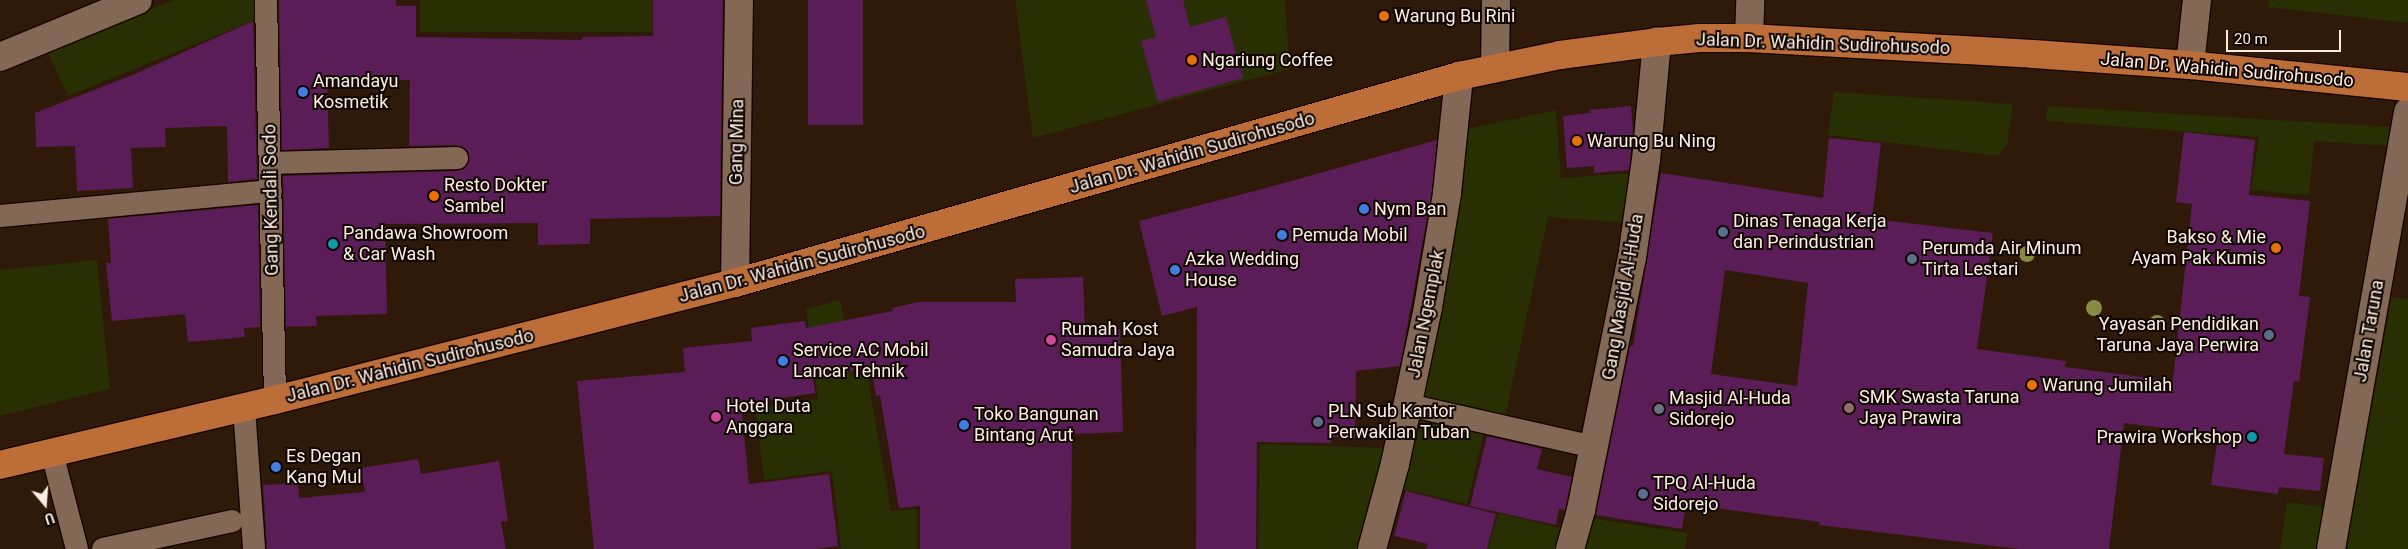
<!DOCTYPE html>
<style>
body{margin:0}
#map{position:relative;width:2408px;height:549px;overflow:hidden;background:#2f1a09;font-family:Roboto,sans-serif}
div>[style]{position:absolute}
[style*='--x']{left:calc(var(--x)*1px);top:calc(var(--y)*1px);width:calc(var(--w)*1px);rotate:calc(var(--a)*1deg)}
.green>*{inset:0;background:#272f03;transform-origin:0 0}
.building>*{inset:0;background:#5a1d57;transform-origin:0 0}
.roads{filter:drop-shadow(1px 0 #160400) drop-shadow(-1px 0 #160400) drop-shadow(0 1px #160400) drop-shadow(0 -1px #160400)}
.service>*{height:22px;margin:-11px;padding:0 11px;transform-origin:11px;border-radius:11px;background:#826855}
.minor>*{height:28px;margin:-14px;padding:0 14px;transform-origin:14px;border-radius:14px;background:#826855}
.trunk>*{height:28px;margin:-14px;padding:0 14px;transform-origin:14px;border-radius:14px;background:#bc6d38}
.trees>*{width:16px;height:16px;margin:-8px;border-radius:50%;background:#878b42}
.dots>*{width:14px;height:14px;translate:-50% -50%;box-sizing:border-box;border:2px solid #100703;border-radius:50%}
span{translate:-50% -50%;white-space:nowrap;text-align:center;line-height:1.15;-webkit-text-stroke:4px #100703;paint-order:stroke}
.poi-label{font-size:18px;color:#fdede3}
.left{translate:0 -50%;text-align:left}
.right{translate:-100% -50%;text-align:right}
.street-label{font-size:18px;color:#fdede3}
.north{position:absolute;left:20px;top:479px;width:50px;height:50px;-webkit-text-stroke:4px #100703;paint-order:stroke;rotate:162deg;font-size:14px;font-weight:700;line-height:20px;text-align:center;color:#fdede3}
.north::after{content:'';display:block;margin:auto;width:18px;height:22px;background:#fdede3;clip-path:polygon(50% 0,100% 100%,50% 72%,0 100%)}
.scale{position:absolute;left:2226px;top:30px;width:115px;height:22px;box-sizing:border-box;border:2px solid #fdede3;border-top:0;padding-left:6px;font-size:15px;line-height:18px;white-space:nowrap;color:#fdede3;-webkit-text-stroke:4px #100703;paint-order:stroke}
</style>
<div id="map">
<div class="green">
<div style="clip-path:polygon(173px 0,260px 0,262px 17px,68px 96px,47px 51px)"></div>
<div style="left:420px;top:0;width:232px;height:32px"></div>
<div style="clip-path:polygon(1015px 0,1285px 0,1290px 69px,1033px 138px)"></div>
<div style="clip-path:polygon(2269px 0,2408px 0,2408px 23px,2268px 7px)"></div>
<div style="clip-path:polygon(1834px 92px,2013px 104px,2007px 145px,1998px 155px,1990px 155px,1828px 135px)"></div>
<div style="clip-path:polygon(2047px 106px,2393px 127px,2389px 146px,2314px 141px,2309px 195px,2251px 190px,2259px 137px,2046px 121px)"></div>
<div style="clip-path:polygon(1556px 110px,1561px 178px,1634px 173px,1628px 223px,1548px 217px,1503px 427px,1422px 408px,1455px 229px,1467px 129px)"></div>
<div style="clip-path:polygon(97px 260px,110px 389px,0 416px,0 270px)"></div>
<div style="clip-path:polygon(2392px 297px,2408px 299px,2408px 549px,2346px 549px)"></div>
<div style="clip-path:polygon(840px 300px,854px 376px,867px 374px,891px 511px,917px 509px,917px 549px,841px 549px,832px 471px,764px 480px,755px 408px,818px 399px,806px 309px)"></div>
<div style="left:1420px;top:415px;width:66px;height:76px;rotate:13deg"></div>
<div style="clip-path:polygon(1260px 444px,1388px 448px,1360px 549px,1258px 549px)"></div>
<div style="clip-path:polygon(2287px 502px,2324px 507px,2317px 549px,2280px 549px)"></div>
<div style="clip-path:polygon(1498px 513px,1564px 529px,1557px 549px,1488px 549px)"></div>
<div style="clip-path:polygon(1591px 518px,1688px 533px,1685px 549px,1582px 549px)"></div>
</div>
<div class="building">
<div style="clip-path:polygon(279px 0,396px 0,396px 6px,416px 6px,416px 37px,582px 40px,582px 37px,653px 36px,653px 0,723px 0,720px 216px,590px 219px,590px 244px,538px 245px,538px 223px,385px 224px,387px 314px,316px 316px,317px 326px,286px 327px,283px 176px,457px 171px,464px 169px,470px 158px,468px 151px,457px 145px,409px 146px,410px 80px,327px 81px,329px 148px,282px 150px)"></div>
<div style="left:808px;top:0;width:55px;height:125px"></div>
<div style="clip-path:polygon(1146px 0,1183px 0,1190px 27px,1226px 17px,1243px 78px,1158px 102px,1141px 41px,1156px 37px)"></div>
<div style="clip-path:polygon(253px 21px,257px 179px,228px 182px,227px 126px,165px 128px,166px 147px,131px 148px,133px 188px,77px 191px,75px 146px,36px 147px,35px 113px,135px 74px)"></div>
<div style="clip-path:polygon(1631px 106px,1633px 132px,1629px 170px,1594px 173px,1594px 166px,1567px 168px,1563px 116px,1590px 113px,1589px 110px)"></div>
<div style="clip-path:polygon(evenodd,2184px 132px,2255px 140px,2249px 195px,2310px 201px,2299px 296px,2310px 297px,2299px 382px,2294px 381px,2284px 454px,2324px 458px,2320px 491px,2279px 487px,2278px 494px,2211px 485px,2218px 435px,2124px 423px,2109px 549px,2020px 549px,1819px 525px,1820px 522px,1686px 504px,1682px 529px,1596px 515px,1630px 346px,1633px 346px,1661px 173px,1823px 198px,1829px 138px,1881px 143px,1872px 219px,1993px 233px,1977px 349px,2066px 361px,2065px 367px,2173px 381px,2192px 204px,2176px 202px,2184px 132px,1725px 270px,1808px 283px,1797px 386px,1711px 374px,1725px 270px)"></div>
<div style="clip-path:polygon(1437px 140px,1432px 191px,1400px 366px,1356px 371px,1355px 438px,1331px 437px,1331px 443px,1257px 442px,1256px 549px,1196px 549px,1197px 307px,1162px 316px,1139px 221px,1266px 188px)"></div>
<div style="clip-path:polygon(258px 205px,260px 327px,244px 328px,245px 337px,188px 342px,185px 314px,112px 321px,106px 263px,111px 263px,108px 219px)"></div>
<div style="clip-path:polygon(1083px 277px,1085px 330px,1120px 329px,1123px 432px,1072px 434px,1071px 549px,920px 549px,920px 506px,899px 508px,880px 395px,876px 396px,871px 367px,813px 378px,815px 393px,741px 404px,749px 484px,829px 474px,838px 546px,816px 549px,594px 549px,577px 381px,685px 372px,683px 348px,752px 341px,751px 328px,805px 321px,806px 328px,893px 311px,892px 308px,919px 302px,1016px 302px,1015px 279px)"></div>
<div style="clip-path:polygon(1487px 436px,1542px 449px,1537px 469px,1572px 477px,1565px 510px,1559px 509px,1556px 525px,1470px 506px)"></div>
<div style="clip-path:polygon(418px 459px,421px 474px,499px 461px,508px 521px,501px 522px,506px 549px,267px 549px,263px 485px,298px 483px,299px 498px,365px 492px,361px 468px)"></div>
<div style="clip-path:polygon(1406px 491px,1496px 514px,1487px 549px,1426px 549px,1428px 544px,1394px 536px)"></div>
</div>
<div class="roads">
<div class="service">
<div style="--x:266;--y:0;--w:400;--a:88.7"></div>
<div style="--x:270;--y:163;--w:187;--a:-1.5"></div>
<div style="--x:0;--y:216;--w:272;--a:-5.3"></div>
<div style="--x:1408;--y:405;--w:191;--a:12.7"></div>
<div style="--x:244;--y:408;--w:141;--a:85.9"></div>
<div style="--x:52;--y:453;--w:99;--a:75.4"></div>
<div style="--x:103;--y:549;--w:132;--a:-12.2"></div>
</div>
<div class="minor">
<div style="--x:1749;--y:38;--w:38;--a:-88"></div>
<div style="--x:0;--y:57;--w:149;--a:-22.4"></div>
<div style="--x:2190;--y:65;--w:65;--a:-83.9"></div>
<div style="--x:1495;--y:68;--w:68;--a:-89.2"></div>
<div style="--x:735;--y:283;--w:283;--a:-89.2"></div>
<div style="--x:1372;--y:549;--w:88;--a:-74.9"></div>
<div style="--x:1395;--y:464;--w:160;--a:-78.1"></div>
<div style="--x:1428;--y:307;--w:116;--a:-80.5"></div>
<div style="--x:1447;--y:193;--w:118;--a:-84.1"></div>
<div style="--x:1570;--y:549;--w:41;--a:-74.2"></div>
<div style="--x:1581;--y:510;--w:257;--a:-78.6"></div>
<div style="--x:1632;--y:258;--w:99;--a:-81.9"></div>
<div style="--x:1646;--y:160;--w:119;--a:-84.7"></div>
<div style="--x:2331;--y:549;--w:444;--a:-80"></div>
</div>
<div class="trunk">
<div style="--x:0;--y:465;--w:283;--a:-13.3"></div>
<div style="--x:275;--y:400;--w:475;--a:-14.3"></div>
<div style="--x:735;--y:283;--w:753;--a:-15.96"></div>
<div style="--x:1459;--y:76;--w:103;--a:-11.7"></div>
<div style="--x:1560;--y:55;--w:98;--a:-7.6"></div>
<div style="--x:1657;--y:42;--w:43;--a:-5.3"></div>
<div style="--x:1700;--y:38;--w:49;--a:0"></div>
<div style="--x:1749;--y:38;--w:284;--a:3.2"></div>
<div style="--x:2033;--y:54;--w:157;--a:4"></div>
<div style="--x:2190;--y:65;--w:219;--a:5.8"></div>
</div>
</div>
<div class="trees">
<div style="left:2027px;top:254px"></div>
<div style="left:2094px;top:308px"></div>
<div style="left:2157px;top:323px"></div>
</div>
<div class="dots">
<div style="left:1384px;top:16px;background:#e8710a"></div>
<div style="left:1192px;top:60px;background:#e8710a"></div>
<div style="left:303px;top:92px;background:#3f7fe0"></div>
<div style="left:1577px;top:141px;background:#e8710a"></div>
<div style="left:434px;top:196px;background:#e8710a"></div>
<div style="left:1364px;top:209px;background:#3f7fe0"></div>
<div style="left:1723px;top:232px;background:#5c6f8a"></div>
<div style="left:1282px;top:235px;background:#3f7fe0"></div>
<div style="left:333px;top:244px;background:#0f9aa8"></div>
<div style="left:2276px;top:248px;background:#e8710a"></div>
<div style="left:1912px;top:259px;background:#5c6f8a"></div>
<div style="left:1175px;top:270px;background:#3f7fe0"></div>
<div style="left:2269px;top:335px;background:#5c6f8a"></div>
<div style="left:1051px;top:340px;background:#d1479c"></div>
<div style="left:783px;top:361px;background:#3f7fe0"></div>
<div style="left:2032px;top:385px;background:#e8710a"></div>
<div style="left:1849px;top:408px;background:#8d6e63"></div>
<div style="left:1659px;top:409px;background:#6b7280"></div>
<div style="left:716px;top:417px;background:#d1479c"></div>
<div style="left:1318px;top:422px;background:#5c6f8a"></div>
<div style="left:964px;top:425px;background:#3f7fe0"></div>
<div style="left:2252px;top:437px;background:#0f9aa8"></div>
<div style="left:276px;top:467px;background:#3f7fe0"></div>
<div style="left:1643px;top:494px;background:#5c6f8a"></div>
</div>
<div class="poi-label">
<span class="left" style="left:1394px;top:16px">Warung Bu Rini</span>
<span class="left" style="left:1202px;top:60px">Ngariung Coffee</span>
<span class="left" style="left:313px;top:92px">Amandayu<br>Kosmetik</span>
<span class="left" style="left:1587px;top:141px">Warung Bu Ning</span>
<span class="left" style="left:444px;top:196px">Resto Dokter<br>Sambel</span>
<span class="left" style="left:1374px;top:209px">Nym Ban</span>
<span class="left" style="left:1733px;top:232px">Dinas Tenaga Kerja<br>dan Perindustrian</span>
<span class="left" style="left:343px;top:244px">Pandawa Showroom<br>&amp; Car Wash</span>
<span class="left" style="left:1292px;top:235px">Pemuda Mobil</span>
<span class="right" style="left:2266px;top:248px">Bakso &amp; Mie<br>Ayam Pak Kumis</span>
<span class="left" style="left:1922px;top:259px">Perumda Air Minum<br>Tirta Lestari</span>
<span class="left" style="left:1185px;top:270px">Azka Wedding<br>House</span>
<span class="right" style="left:2259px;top:335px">Yayasan Pendidikan<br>Taruna Jaya Perwira</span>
<span class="left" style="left:1061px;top:340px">Rumah Kost<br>Samudra Jaya</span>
<span class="left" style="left:793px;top:361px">Service AC Mobil<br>Lancar Tehnik</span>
<span class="left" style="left:2042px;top:385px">Warung Jumilah</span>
<span class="left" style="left:1859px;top:408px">SMK Swasta Taruna<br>Jaya Prawira</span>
<span class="left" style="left:1669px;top:409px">Masjid Al-Huda<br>Sidorejo</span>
<span class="left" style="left:726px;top:417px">Hotel Duta<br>Anggara</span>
<span class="left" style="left:1328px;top:422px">PLN Sub Kantor<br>Perwakilan Tuban</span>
<span class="left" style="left:974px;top:425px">Toko Bangunan<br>Bintang Arut</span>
<span class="right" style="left:2242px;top:437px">Prawira Workshop</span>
<span class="left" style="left:286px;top:467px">Es Degan<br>Kang Mul</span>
<span class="left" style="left:1653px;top:494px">TPQ Al-Huda<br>Sidorejo</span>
</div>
<div class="street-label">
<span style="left:1823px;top:44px;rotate:2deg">Jalan Dr. Wahidin Sudirohusodo</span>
<span style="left:2227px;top:70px;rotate:5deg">Jalan Dr. Wahidin Sudirohusodo</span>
<span style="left:737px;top:142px;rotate:-89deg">Gang Mina</span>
<span style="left:1192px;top:153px;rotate:-16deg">Jalan Dr. Wahidin Sudirohusodo</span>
<span style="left:271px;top:200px;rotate:-91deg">Gang Kendali Sodo</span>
<span style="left:802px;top:264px;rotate:-15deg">Jalan Dr. Wahidin Sudirohusodo</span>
<span style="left:1623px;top:297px;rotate:-80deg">Gang Masjid Al-Huda</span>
<span style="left:1426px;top:314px;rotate:-79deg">Jalan Ngemplak</span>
<span style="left:2369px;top:331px;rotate:-80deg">Jalan Taruna</span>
<span style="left:410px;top:366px;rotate:-14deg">Jalan Dr. Wahidin Sudirohusodo</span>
</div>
<div class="north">U</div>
<div class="scale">20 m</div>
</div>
